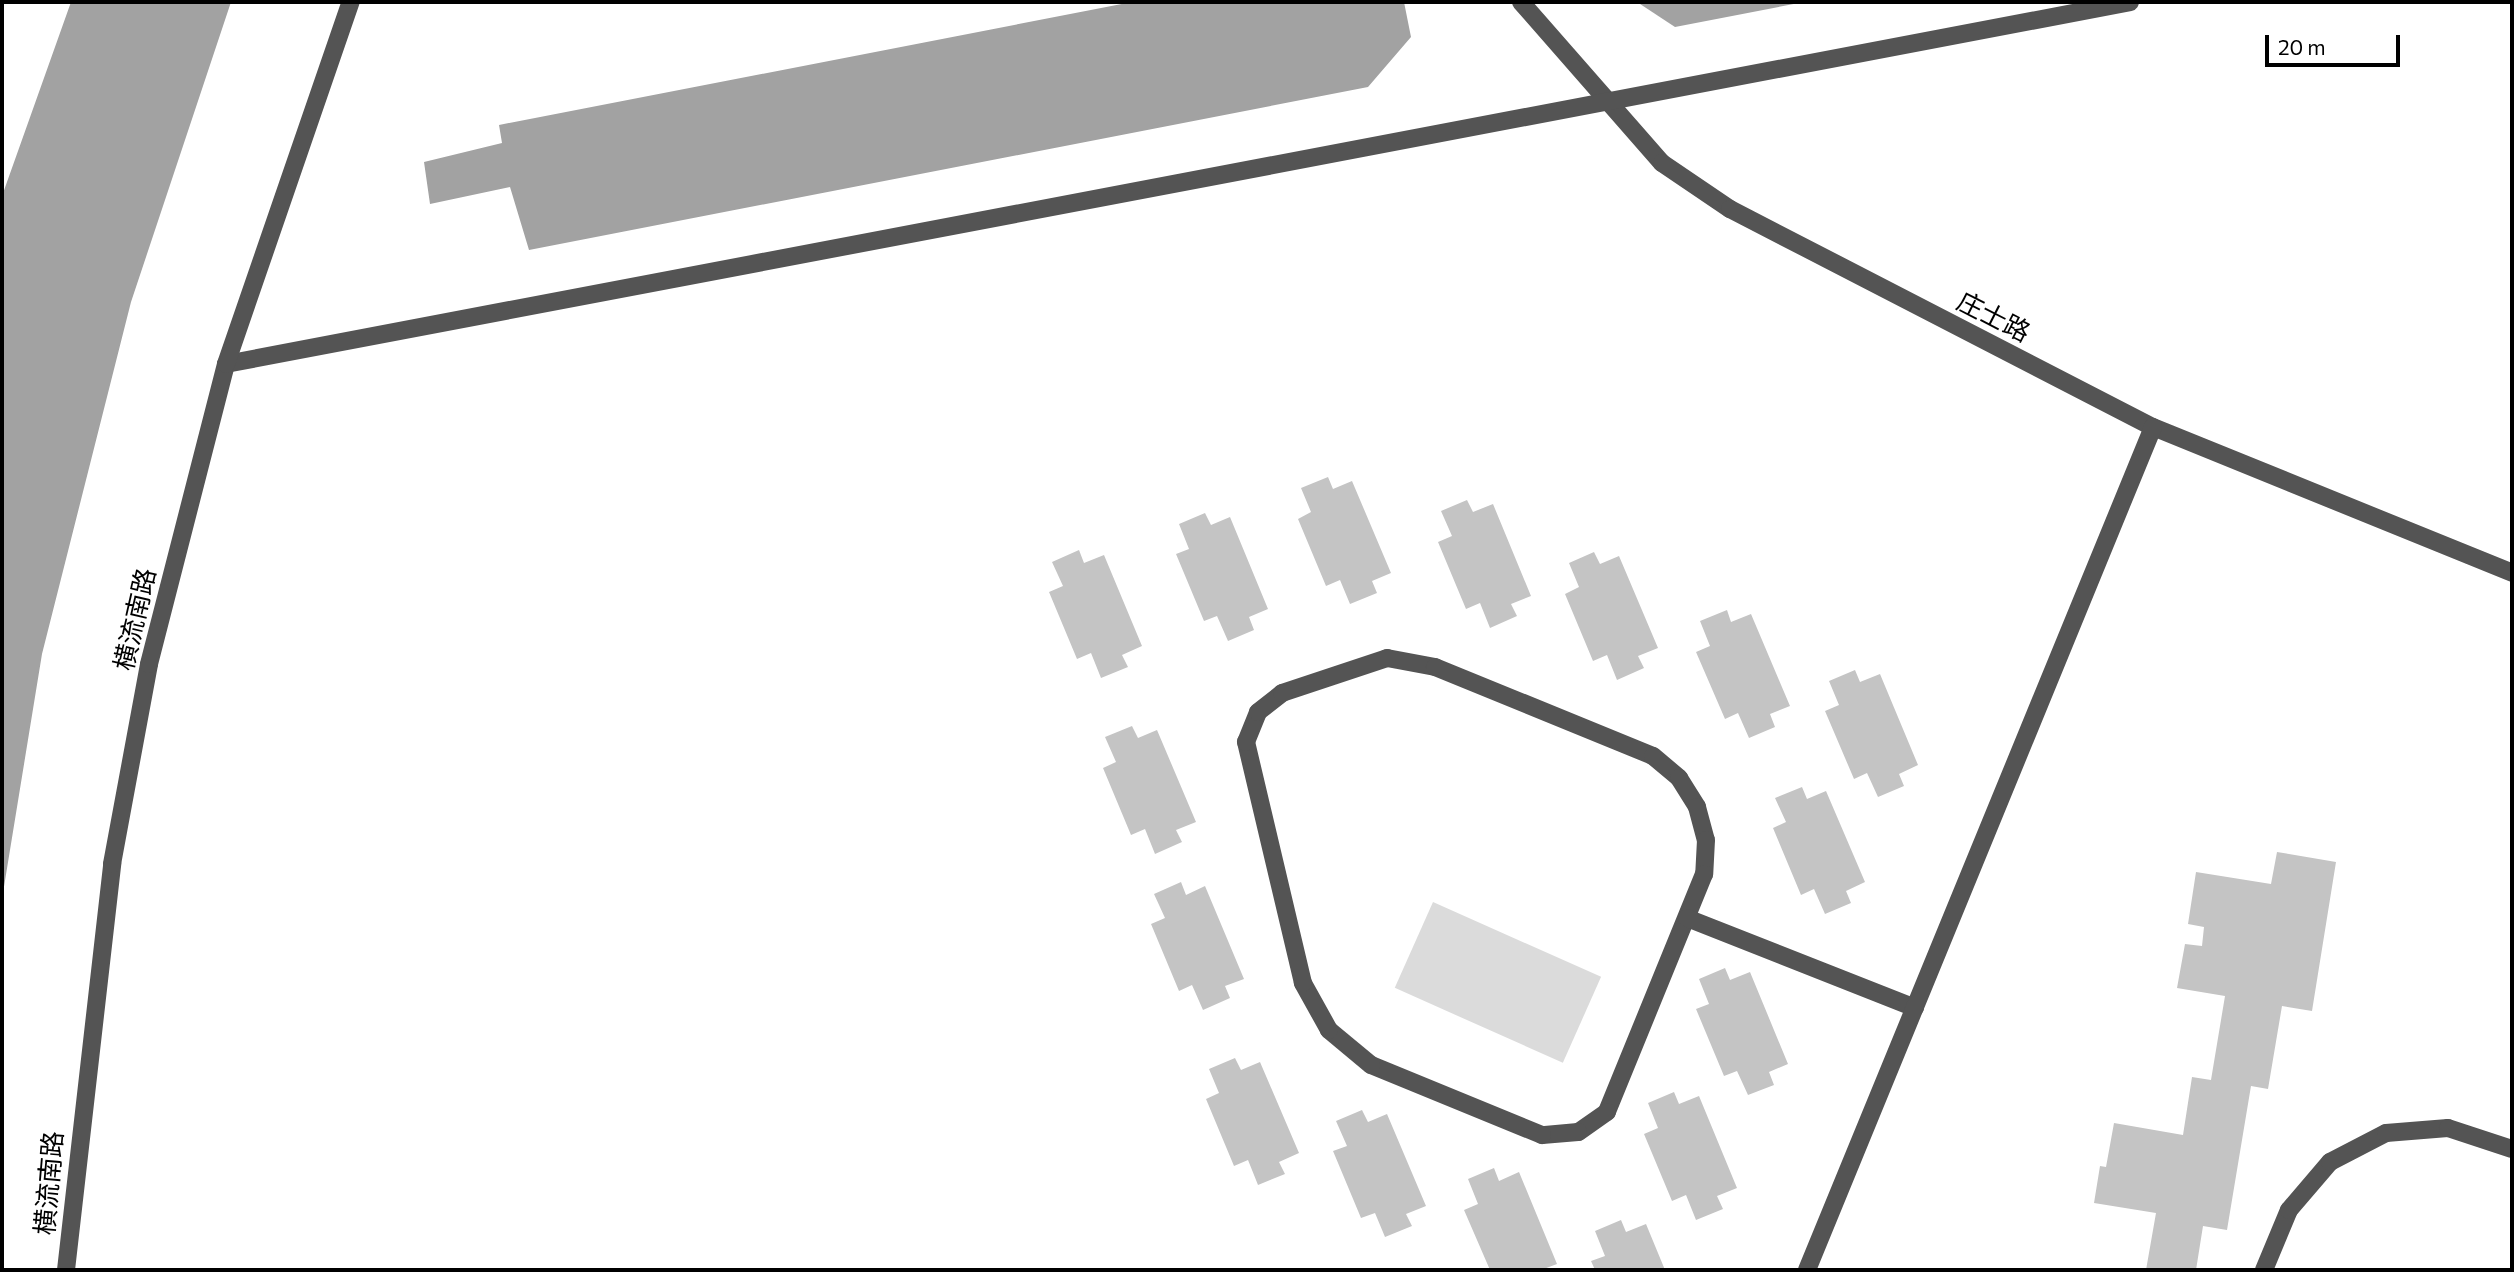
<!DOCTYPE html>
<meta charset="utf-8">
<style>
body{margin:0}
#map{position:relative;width:2514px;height:1272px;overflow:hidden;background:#fff;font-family:Commissioner,"Noto Sans SC",sans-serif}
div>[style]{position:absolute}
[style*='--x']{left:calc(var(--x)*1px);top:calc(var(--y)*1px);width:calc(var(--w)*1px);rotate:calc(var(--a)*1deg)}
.green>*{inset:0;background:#dbdbdb;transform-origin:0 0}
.water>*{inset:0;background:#a2a2a2}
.building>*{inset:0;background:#c4c4c4}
.minor>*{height:18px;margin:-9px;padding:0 9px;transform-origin:9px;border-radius:9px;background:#545454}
span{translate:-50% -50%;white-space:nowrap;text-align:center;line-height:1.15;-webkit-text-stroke:5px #fff;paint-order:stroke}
.street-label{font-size:26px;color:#000}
.frame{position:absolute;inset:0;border:4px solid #000;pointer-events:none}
.scale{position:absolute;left:2265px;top:35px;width:135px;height:32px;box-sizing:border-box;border:4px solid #000;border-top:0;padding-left:9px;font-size:21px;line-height:24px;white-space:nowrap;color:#000;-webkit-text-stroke:5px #fff;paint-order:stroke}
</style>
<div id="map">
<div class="green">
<div style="left:1433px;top:902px;width:184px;height:94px;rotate:24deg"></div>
</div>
<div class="water">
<div style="clip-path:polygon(71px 2px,231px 2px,131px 302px,42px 654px,2px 899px,2px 196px)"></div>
<div style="clip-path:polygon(1132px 2px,1404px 2px,1411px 37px,1368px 87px,529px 250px,510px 187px,430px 204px,424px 162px,502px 143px,499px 125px)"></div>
<div style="clip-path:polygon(1637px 2px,1804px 2px,1675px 27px)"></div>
</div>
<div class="building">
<div style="clip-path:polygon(1328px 477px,1333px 489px,1352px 481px,1391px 573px,1372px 581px,1377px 593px,1350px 604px,1340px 580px,1326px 586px,1298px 519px,1311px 512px,1301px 488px)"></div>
<div style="clip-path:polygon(1467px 500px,1473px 512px,1493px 504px,1531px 596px,1511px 604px,1517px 616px,1490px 628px,1480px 603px,1466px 609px,1438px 542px,1452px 536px,1441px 511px)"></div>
<div style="clip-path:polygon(1205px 513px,1211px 525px,1230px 517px,1268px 609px,1249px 617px,1254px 630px,1228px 641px,1217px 616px,1204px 621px,1176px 554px,1189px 549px,1179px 524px)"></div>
<div style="clip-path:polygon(1079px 550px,1084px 563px,1104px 555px,1142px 646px,1122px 655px,1128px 667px,1101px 678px,1091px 653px,1077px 659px,1049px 592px,1063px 586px,1052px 562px)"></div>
<div style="clip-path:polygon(1594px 552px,1600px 564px,1619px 556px,1658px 648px,1638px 656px,1644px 668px,1617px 680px,1607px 655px,1593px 661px,1565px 594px,1579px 587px,1569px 563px)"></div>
<div style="clip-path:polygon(1727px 610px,1731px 622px,1751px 614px,1790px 706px,1770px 714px,1775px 727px,1749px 738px,1738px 713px,1725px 719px,1696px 652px,1710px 646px,1700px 621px)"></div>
<div style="clip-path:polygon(1855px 670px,1860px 682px,1880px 674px,1918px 765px,1899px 774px,1904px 786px,1878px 797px,1867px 773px,1854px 779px,1825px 711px,1839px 705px,1829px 681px)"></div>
<div style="clip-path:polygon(1132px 726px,1138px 738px,1157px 730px,1196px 822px,1176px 830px,1182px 842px,1155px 854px,1145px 829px,1131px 835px,1103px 768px,1116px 762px,1105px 737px)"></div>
<div style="clip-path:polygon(1802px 787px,1807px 799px,1826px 791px,1865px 882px,1846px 891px,1851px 903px,1825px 914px,1814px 889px,1801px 895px,1773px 828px,1786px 822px,1775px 798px)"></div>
<div style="clip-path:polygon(2277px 852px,2336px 862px,2312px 1011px,2282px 1006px,2268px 1089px,2251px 1086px,2227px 1230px,2203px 1226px,2196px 1270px,2146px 1270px,2156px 1213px,2094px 1203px,2100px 1166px,2106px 1167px,2114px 1123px,2183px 1135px,2192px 1077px,2211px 1080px,2225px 996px,2177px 988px,2185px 944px,2202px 946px,2204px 927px,2188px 924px,2196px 872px,2271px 884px)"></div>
<div style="clip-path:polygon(1181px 882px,1186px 895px,1205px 886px,1244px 979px,1225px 986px,1230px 998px,1203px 1010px,1192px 985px,1179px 991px,1151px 924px,1165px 918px,1154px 894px)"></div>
<div style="clip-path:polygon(1725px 968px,1730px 980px,1750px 972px,1788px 1064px,1769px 1072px,1774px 1085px,1748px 1095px,1737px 1071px,1724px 1076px,1696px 1009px,1709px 1004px,1699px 979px)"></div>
<div style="clip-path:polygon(1235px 1058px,1241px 1070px,1260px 1062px,1299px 1153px,1279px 1162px,1285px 1174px,1258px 1185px,1248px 1160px,1234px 1166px,1206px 1099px,1219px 1093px,1209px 1069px)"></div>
<div style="clip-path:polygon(1674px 1092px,1679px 1104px,1699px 1096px,1737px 1188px,1717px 1196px,1723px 1209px,1696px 1220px,1686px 1195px,1672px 1201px,1644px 1134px,1658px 1128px,1648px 1103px)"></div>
<div style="clip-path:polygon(1362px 1110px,1368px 1122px,1387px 1114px,1426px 1206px,1406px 1214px,1412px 1226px,1385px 1237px,1375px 1213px,1361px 1218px,1333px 1151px,1347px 1146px,1336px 1121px)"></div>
<div style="clip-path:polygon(1494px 1168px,1499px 1181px,1519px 1172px,1557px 1264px,1541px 1270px,1490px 1270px,1464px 1210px,1478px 1204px,1468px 1179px)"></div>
<div style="clip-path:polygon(1621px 1220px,1626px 1232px,1646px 1224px,1665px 1270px,1595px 1270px,1591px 1261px,1605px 1256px,1595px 1231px)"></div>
</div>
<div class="minor">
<div style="--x:1521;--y:2;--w:214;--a:48.8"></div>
<div style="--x:1662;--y:163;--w:82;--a:34.1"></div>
<div style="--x:1730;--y:209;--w:476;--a:27.3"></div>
<div style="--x:2153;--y:427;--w:388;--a:22.1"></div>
<div style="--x:226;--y:364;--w:1938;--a:-10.76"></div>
<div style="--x:1387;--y:658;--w:49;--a:10.6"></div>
<div style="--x:1435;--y:667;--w:235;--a:22.2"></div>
<div style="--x:1653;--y:756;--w:34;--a:40"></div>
<div style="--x:1679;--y:778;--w:34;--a:58"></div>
<div style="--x:1697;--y:807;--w:34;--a:75"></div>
<div style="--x:1706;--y:840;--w:34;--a:93"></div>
<div style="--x:1704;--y:874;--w:257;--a:112.2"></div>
<div style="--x:1607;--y:1112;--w:35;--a:145"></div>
<div style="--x:1578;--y:1132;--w:36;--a:175"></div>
<div style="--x:1542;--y:1135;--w:185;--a:-157.7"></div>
<div style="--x:1371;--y:1065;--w:55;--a:-140.2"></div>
<div style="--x:1329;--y:1030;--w:54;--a:-119"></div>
<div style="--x:1303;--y:983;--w:248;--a:-103.3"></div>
<div style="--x:1246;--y:742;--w:32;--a:-68"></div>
<div style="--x:1258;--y:712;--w:31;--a:-38"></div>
<div style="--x:1282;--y:693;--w:111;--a:-18.4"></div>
<div style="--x:1687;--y:918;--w:245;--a:21.5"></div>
<div style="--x:66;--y:1270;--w:409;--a:-83.5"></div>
<div style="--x:112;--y:864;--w:203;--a:-79.5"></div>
<div style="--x:149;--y:664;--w:310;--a:-75.6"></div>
<div style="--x:226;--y:364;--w:383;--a:-71"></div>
<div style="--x:1807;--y:1270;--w:911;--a:-67.68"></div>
<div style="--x:2264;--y:1270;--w:65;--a:-67.4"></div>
<div style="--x:2289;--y:1210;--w:63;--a:-49.5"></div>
<div style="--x:2330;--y:1162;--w:63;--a:-27.4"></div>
<div style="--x:2386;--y:1133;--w:62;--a:-4.6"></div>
<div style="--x:2448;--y:1128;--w:67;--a:18.2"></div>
</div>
<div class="street-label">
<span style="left:1994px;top:316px;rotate:27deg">庄士路</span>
<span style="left:134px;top:619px;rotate:-77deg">横流南路</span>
<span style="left:48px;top:1183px;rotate:-85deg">横流南路</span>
</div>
<div class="frame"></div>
<div class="scale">20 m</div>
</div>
